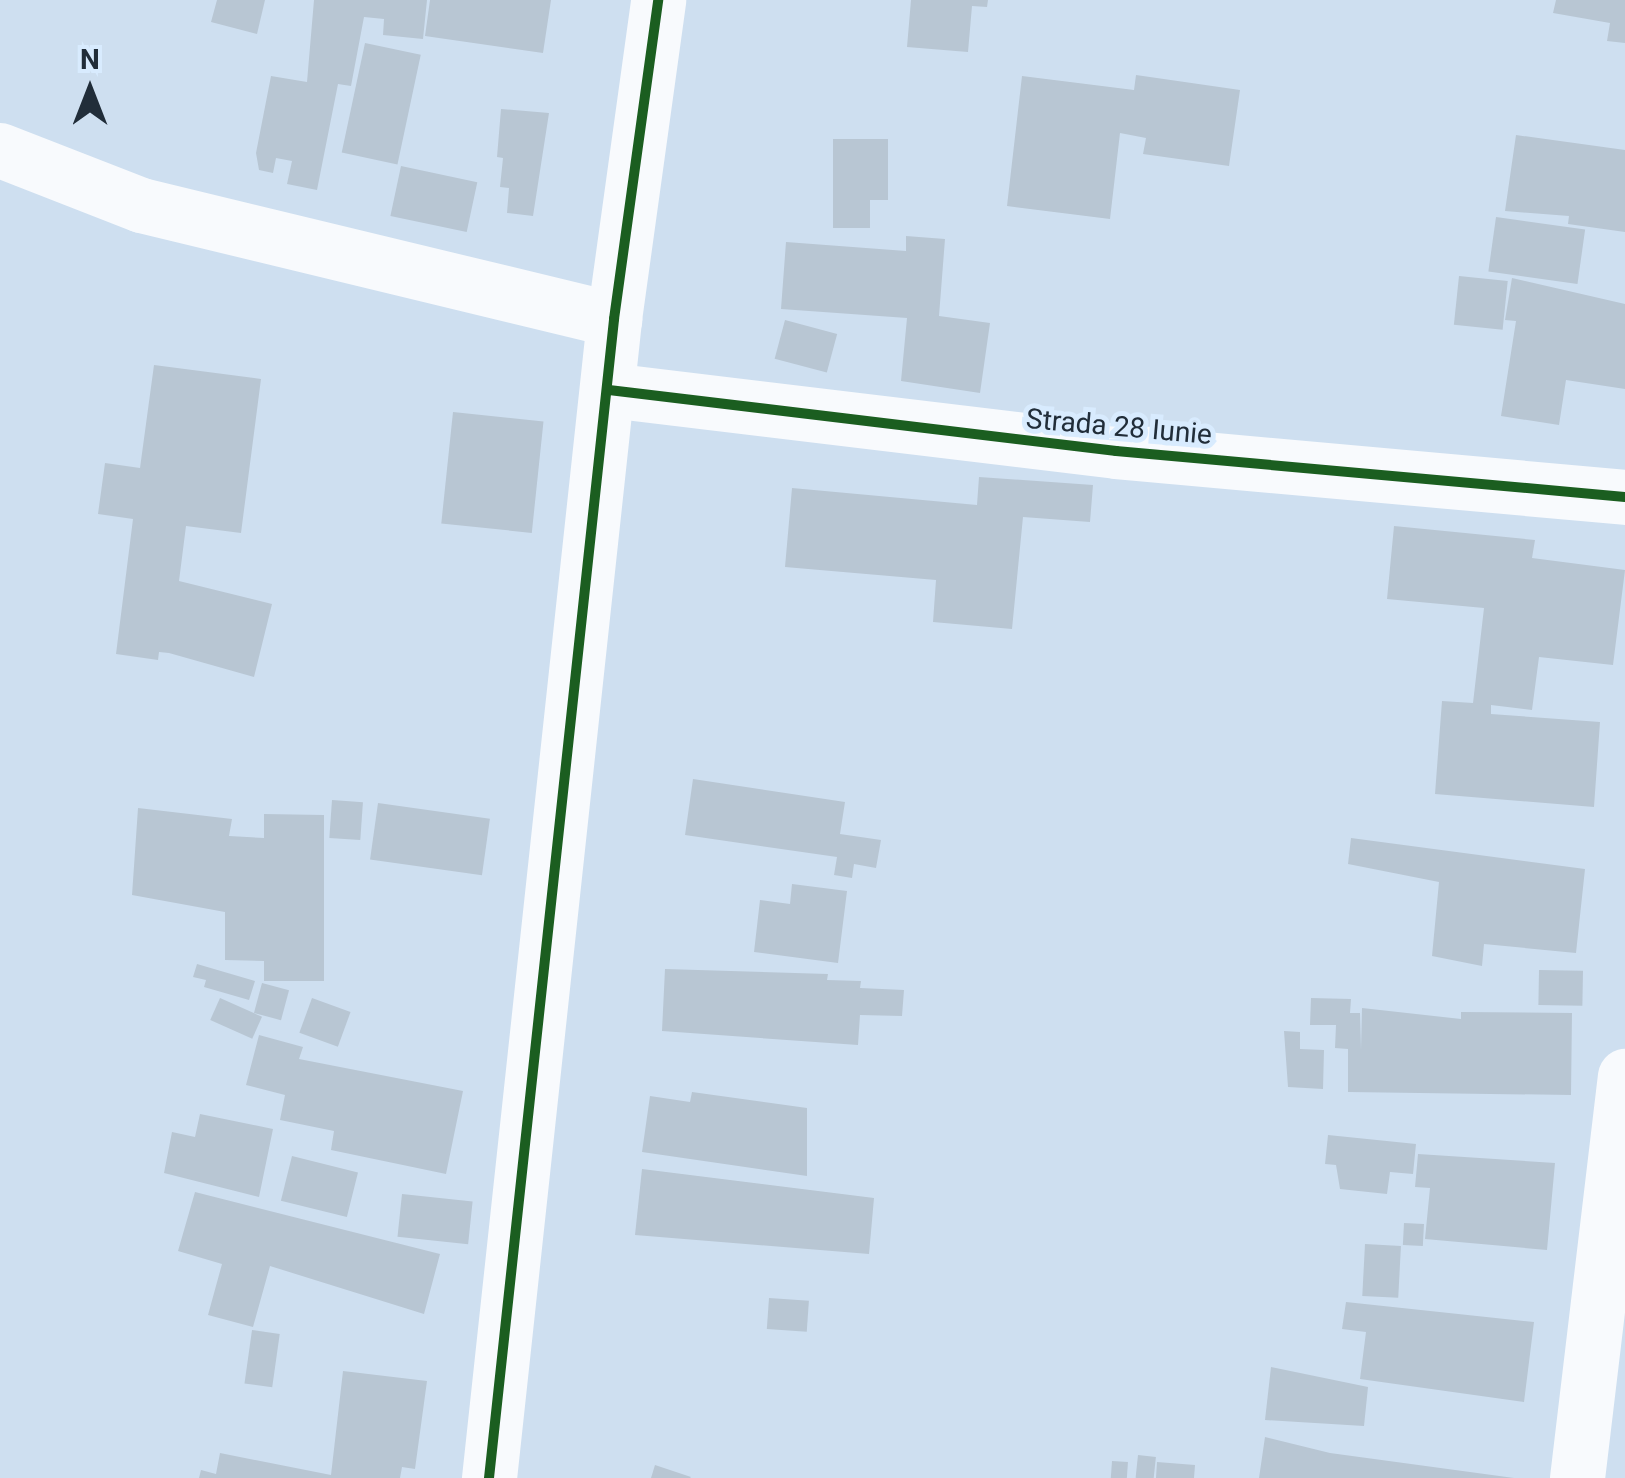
<!DOCTYPE html>
<style>
body{margin:0}
#map{position:relative;width:1625px;height:1478px;overflow:hidden;background:#cedff0;font-family:Roboto,sans-serif}
div>[style]{position:absolute}
[style*='--x']{left:calc(var(--x)*1px);top:calc(var(--y)*1px);width:calc(var(--w)*1px);rotate:calc(var(--a)*1deg)}
.building>*{inset:0;background:#b8c6d3;transform-origin:0 0}
.minor>*{height:55px;margin:-27.5px;padding:0 27.5px;transform-origin:27.5px;border-radius:27.5px;background:#f8fafd}
.cycleway>*{height:10px;margin:-5px;padding:0 5px;transform-origin:5px;border-radius:5px;background:#1b5e20}
span{translate:-50% -50%;white-space:nowrap;text-align:center;line-height:1.15;-webkit-text-stroke:10px #d8ebfe;paint-order:stroke}
.street-label{font-size:28px;color:#212d39}
.north{position:absolute;left:40px;top:40px;width:100px;height:100px;-webkit-text-stroke:8px #d8ebfe;paint-order:stroke;rotate:0deg;font-size:28px;font-weight:700;line-height:40px;text-align:center;color:#212d39}
.north::after{content:'';display:block;margin:auto;width:35px;height:45px;background:#212d39;clip-path:polygon(50% 0,100% 100%,50% 72%,0 100%)}
</style>
<div id="map">
<div class="building">
<div style="clip-path:polygon(217px 0,265px 0,257px 34px,211px 22px)"></div>
<div style="clip-path:polygon(314px 0,427px 0,423px 39px,383px 35px,384px 19px,364px 17px,351px 86px,338px 84px,317px 190px,287px 184px,292px 161px,276px 158px,273px 173px,259px 170px,256px 153px,271px 76px,307px 82px)"></div>
<div style="clip-path:polygon(430px 0,551px 0,543px 53px,425px 36px)"></div>
<div style="clip-path:polygon(911px 0,988px 0,987px 7px,972px 6px,968px 52px,907px 47px)"></div>
<div style="clip-path:polygon(1556px 0,1625px 0,1625px 43px,1607px 41px,1610px 23px,1553px 13px)"></div>
<div style="left:365px;top:43px;width:57px;height:112px;rotate:12deg"></div>
<div style="clip-path:polygon(1136px 75px,1240px 90px,1229px 166px,1143px 154px,1146px 138px,1120px 133px,1110px 219px,1007px 206px,1022px 76px,1134px 90px)"></div>
<div style="clip-path:polygon(501px 109px,549px 113px,533px 216px,507px 213px,509px 188px,500px 187px,503px 158px,497px 157px)"></div>
<div style="clip-path:polygon(1516px 135px,1625px 150px,1625px 232px,1568px 224px,1569px 216px,1505px 211px)"></div>
<div style="clip-path:polygon(833px 139px,888px 139px,888px 200px,870px 200px,870px 228px,833px 228px)"></div>
<div style="left:401px;top:166px;width:78px;height:51px;rotate:12deg"></div>
<div style="left:1496px;top:217px;width:90px;height:55px;rotate:8deg"></div>
<div style="clip-path:polygon(906px 236px,945px 239px,939px 316px,990px 323px,980px 393px,901px 381px,907px 318px,781px 309px,786px 242px,906px 251px)"></div>
<div style="left:1459px;top:276px;width:49px;height:49px;rotate:6deg"></div>
<div style="clip-path:polygon(1512px 278px,1625px 304px,1625px 389px,1566px 380px,1559px 425px,1501px 416px,1516px 321px,1505px 320px)"></div>
<div style="left:785px;top:320px;width:54px;height:40px;rotate:15deg"></div>
<div style="clip-path:polygon(154px 365px,261px 379px,241px 533px,186px 526px,179px 581px,272px 604px,254px 677px,169px 653px,159px 652px,158px 660px,116px 654px,133px 519px,98px 514px,105px 463px,140px 468px)"></div>
<div style="left:453px;top:412px;width:91px;height:112px;rotate:6deg"></div>
<div style="clip-path:polygon(979px 477px,1093px 485px,1090px 522px,1023px 517px,1012px 629px,933px 622px,936px 580px,785px 567px,792px 488px,977px 505px)"></div>
<div style="clip-path:polygon(1394px 526px,1535px 540px,1532px 558px,1625px 570px,1613px 665px,1539px 657px,1532px 710px,1491px 705px,1491px 714px,1600px 722px,1594px 807px,1435px 794px,1442px 701px,1473px 703px,1484px 608px,1387px 599px)"></div>
<div style="clip-path:polygon(693px 779px,845px 802px,840px 834px,881px 840px,876px 868px,854px 864px,852px 878px,834px 875px,837px 857px,685px 835px)"></div>
<div style="left:332px;top:800px;width:31px;height:38px;rotate:4deg"></div>
<div style="left:378px;top:803px;width:113px;height:57px;rotate:8deg"></div>
<div style="clip-path:polygon(138px 808px,232px 819px,229px 836px,264px 838px,264px 814px,324px 815px,324px 981px,264px 981px,264px 961px,225px 960px,225px 912px,132px 895px)"></div>
<div style="clip-path:polygon(1351px 838px,1585px 869px,1576px 953px,1484px 944px,1482px 966px,1432px 956px,1439px 882px,1348px 864px)"></div>
<div style="clip-path:polygon(792px 884px,847px 891px,838px 963px,754px 952px,760px 900px,790px 904px)"></div>
<div style="clip-path:polygon(197px 964px,255px 981px,249px 1000px,204px 987px,206px 980px,193px 977px)"></div>
<div style="clip-path:polygon(665px 969px,828px 974px,827px 980px,861px 981px,860px 988px,904px 990px,902px 1016px,860px 1015px,858px 1045px,662px 1031px)"></div>
<div style="left:1539px;top:970px;width:44px;height:35px;rotate:1deg"></div>
<div style="left:262px;top:983px;width:28px;height:31px;rotate:15deg"></div>
<div style="left:220px;top:998px;width:46px;height:24px;rotate:24deg"></div>
<div style="left:312px;top:998px;width:41px;height:37px;rotate:20deg"></div>
<div style="clip-path:polygon(1311px 998px,1351px 999px,1350px 1013px,1360px 1013px,1361px 1050px,1362px 1008px,1461px 1019px,1461px 1012px,1572px 1013px,1571px 1095px,1348px 1092px,1348px 1049px,1335px 1048px,1336px 1025px,1310px 1025px)"></div>
<div style="clip-path:polygon(1284px 1031px,1300px 1032px,1300px 1049px,1324px 1050px,1323px 1089px,1288px 1087px)"></div>
<div style="clip-path:polygon(259px 1035px,303px 1047px,299px 1059px,463px 1091px,446px 1174px,331px 1150px,334px 1131px,280px 1120px,285px 1095px,246px 1085px)"></div>
<div style="clip-path:polygon(692px 1092px,807px 1108px,807px 1176px,642px 1152px,650px 1096px,690px 1102px)"></div>
<div style="clip-path:polygon(200px 1114px,273px 1129px,259px 1197px,164px 1173px,172px 1132px,195px 1137px)"></div>
<div style="clip-path:polygon(1328px 1135px,1416px 1144px,1413px 1174px,1390px 1172px,1387px 1194px,1340px 1189px,1336px 1165px,1325px 1164px)"></div>
<div style="clip-path:polygon(1418px 1154px,1555px 1163px,1547px 1250px,1425px 1239px,1430px 1188px,1415px 1187px)"></div>
<div style="left:292px;top:1156px;width:68px;height:46px;rotate:14deg"></div>
<div style="clip-path:polygon(642px 1169px,874px 1198px,869px 1254px,635px 1235px)"></div>
<div style="clip-path:polygon(195px 1192px,440px 1254px,424px 1314px,270px 1266px,253px 1327px,208px 1315px,222px 1264px,178px 1251px)"></div>
<div style="left:402px;top:1194px;width:71px;height:43px;rotate:6deg"></div>
<div style="left:1404px;top:1223px;width:20px;height:22px;rotate:3deg"></div>
<div style="left:1365px;top:1244px;width:36px;height:52px;rotate:3deg"></div>
<div style="left:769px;top:1298px;width:40px;height:31px;rotate:4deg"></div>
<div style="clip-path:polygon(1346px 1302px,1534px 1322px,1524px 1402px,1360px 1379px,1366px 1332px,1342px 1329px)"></div>
<div style="left:252px;top:1330px;width:28px;height:54px;rotate:8deg"></div>
<div style="clip-path:polygon(1271px 1367px,1368px 1387px,1364px 1426px,1265px 1420px)"></div>
<div style="clip-path:polygon(343px 1371px,427px 1381px,415px 1469px,402px 1467px,400px 1478px,199px 1478px,201px 1470px,216px 1474px,220px 1453px,331px 1475px)"></div>
<div style="clip-path:polygon(1265px 1437px,1330px 1453px,1514px 1478px,1259px 1478px)"></div>
<div style="left:1138px;top:1455px;width:18px;height:23px;rotate:6deg"></div>
<div style="left:1112px;top:1461px;width:16px;height:17px;rotate:4deg"></div>
<div style="clip-path:polygon(1157px 1462px,1195px 1465px,1194px 1478px,1156px 1478px)"></div>
<div style="clip-path:polygon(655px 1465px,691px 1477px,690px 1478px,651px 1478px)"></div>
</div>
<div class="minor">
<div style="--x:0;--y:150;--w:151;--a:21.3"></div>
<div style="--x:141;--y:205;--w:487;--a:13.6"></div>
<div style="--x:609;--y:390;--w:511;--a:6.86"></div>
<div style="--x:1116;--y:451;--w:511;--a:5.16"></div>
<div style="--x:489;--y:1478;--w:1166;--a:-83.84"></div>
<div style="--x:614;--y:319;--w:322;--a:-82.1"></div>
<div style="--x:1577;--y:1478;--w:405;--a:-83.2"></div>
</div>
<div class="cycleway">
<div style="--x:609;--y:390;--w:511;--a:6.86"></div>
<div style="--x:1116;--y:451;--w:511;--a:5.16"></div>
<div style="--x:489;--y:1478;--w:1166;--a:-83.84"></div>
<div style="--x:614;--y:319;--w:322;--a:-82.1"></div>
</div>
<div class="street-label">
<span style="left:1119px;top:427px;rotate:5deg">Strada 28 Iunie</span>
</div>
<div class="north">N</div>
</div>
